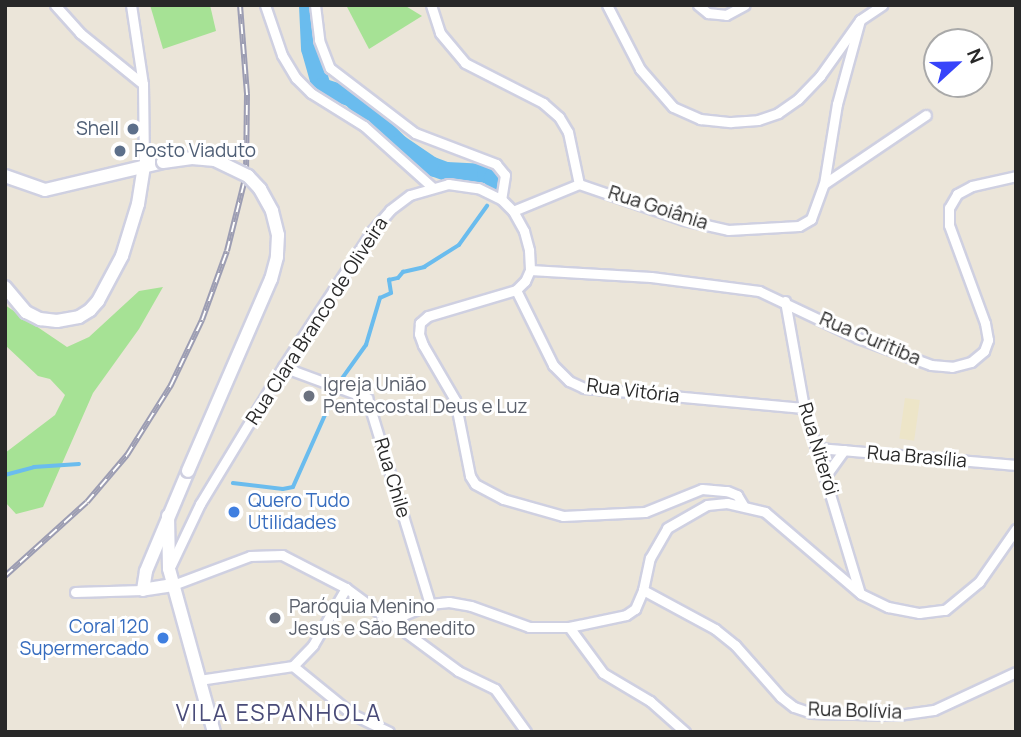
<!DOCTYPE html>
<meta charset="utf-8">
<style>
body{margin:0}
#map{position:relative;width:1021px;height:737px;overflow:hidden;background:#ebe5d9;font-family:Manrope,sans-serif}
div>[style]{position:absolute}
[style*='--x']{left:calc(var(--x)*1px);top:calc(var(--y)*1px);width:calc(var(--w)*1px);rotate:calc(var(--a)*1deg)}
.education>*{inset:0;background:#ede5c8;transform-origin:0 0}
.green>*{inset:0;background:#a6e295}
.stream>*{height:3.5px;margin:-1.75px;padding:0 1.75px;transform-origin:1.75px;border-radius:1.75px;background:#6abcee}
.river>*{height:19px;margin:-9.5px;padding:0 9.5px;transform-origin:9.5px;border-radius:9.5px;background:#6abcee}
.roads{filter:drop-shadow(2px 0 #cfd0e1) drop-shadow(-2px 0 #cfd0e1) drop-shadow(0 2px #cfd0e1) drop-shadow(0 -2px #cfd0e1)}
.minor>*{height:9px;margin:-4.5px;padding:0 4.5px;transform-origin:4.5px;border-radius:4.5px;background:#fff}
.secondary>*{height:12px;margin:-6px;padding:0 6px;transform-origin:6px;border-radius:6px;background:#fff}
.rail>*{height:6px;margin-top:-3px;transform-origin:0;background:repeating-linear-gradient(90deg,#fff 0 10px,#9c9db3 0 20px);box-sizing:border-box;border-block:2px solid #9c9db3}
.bridges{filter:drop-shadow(2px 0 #cfd0e1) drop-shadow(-2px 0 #cfd0e1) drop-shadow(0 2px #cfd0e1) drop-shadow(0 -2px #cfd0e1)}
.secondary-bridge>*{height:12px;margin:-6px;padding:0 6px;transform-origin:6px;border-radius:6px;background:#fff}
.dots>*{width:19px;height:19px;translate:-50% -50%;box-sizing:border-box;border:4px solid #fff;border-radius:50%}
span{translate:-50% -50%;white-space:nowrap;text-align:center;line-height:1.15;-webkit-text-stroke:6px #fff;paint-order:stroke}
.service-label{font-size:19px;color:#4e5e75}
.right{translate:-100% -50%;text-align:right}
.left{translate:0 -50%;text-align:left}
.street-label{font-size:19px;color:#282828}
.worship-label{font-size:19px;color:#5b616d}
.shop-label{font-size:19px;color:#366cbe}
.quarter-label{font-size:23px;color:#494b78;letter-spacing:2px}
.frame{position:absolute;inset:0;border:7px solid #282828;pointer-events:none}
.north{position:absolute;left:923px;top:28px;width:70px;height:70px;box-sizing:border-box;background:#fff;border:2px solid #a9a9a9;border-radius:50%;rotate:68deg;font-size:19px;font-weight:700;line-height:28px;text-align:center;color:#282828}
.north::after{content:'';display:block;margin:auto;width:24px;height:32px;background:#3744fa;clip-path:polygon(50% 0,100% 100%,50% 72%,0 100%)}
</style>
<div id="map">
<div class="education">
<div style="left:905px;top:398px;width:15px;height:41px;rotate:8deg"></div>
</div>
<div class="green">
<div style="clip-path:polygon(150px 5px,210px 5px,216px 31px,163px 49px)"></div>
<div style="clip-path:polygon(346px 5px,404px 5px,422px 16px,369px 49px)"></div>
<div style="clip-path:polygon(163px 287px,139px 329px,93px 393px,43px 507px,16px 514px,5px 502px,5px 453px,55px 415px,65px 395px,50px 379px,38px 376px,5px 345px,5px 305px,67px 347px,89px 337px,139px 291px)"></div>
</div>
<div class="stream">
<div style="--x:341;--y:380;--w:43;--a:-54.5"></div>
<div style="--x:366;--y:345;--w:49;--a:-73.4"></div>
<div style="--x:380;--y:298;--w:12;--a:-24"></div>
<div style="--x:391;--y:293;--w:13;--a:-99"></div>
<div style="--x:389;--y:280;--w:9;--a:-13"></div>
<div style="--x:398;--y:278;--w:8;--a:-50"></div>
<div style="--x:403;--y:272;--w:22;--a:-13"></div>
<div style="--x:424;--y:267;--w:41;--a:-32.2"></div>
<div style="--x:459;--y:245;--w:48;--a:-54.3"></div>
<div style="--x:5;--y:475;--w:30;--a:-15"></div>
<div style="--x:34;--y:467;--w:45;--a:-3.8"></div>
<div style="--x:233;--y:483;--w:50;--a:6.8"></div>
<div style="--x:283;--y:489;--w:10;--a:-11"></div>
<div style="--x:293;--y:487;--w:91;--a:-66"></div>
</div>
<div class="river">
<div style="--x:308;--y:5;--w:43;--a:87.3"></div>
<div style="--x:310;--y:48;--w:41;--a:74.2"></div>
<div style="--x:321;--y:87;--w:32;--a:18"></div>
<div style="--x:351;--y:97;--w:67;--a:44.4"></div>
<div style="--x:399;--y:144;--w:40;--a:34"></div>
<div style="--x:432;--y:166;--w:15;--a:20"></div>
<div style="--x:446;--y:171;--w:40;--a:2.9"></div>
<div style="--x:486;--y:173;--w:8;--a:30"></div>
<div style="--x:493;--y:177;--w:10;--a:73"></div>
</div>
<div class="roads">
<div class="minor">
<div style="--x:55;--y:5;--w:38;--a:48"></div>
<div style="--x:80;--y:33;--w:81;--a:39"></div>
<div style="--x:131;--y:5;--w:80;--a:81.4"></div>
<div style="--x:143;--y:84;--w:81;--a:89.3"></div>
<div style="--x:265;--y:5;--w:53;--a:71.2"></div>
<div style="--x:282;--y:55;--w:27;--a:59"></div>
<div style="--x:296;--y:78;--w:21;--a:45"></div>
<div style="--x:311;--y:93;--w:62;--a:31.9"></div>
<div style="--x:364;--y:126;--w:91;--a:41.9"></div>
<div style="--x:315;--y:5;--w:35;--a:83"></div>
<div style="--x:319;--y:40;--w:30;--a:69"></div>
<div style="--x:330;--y:68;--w:107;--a:37.4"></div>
<div style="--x:415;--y:133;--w:87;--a:20.9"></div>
<div style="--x:496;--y:164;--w:14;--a:51"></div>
<div style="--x:505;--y:175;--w:24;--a:99"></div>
<div style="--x:431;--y:5;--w:29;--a:72"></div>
<div style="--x:440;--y:33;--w:39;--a:50"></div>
<div style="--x:465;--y:63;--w:88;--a:27.1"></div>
<div style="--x:543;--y:103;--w:21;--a:41"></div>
<div style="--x:559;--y:117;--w:17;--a:59"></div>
<div style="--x:568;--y:132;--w:53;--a:78.1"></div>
<div style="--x:607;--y:5;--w:72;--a:62.7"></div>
<div style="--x:640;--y:69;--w:50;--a:49"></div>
<div style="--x:673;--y:107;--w:30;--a:24"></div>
<div style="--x:700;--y:119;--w:31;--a:6"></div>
<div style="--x:731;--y:122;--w:27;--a:-4"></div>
<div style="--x:758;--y:120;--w:21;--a:-19"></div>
<div style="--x:778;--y:113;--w:24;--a:-35"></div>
<div style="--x:798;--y:99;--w:32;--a:-46"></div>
<div style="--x:820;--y:76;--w:69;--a:-54.5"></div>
<div style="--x:860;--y:20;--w:27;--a:-34"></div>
<div style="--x:698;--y:5;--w:13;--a:39"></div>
<div style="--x:708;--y:13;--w:18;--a:6"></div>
<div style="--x:726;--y:15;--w:21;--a:-28"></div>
<div style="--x:824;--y:184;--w:123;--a:-34.1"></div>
<div style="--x:513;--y:211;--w:71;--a:-22.2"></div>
<div style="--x:579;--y:184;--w:111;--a:18.9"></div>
<div style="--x:684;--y:220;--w:45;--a:12.8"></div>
<div style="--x:728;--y:230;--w:71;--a:-3.2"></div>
<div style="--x:799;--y:226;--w:14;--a:-30"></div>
<div style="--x:811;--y:219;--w:37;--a:-70"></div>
<div style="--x:824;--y:184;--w:81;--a:-80.8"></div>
<div style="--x:837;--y:104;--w:87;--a:-74.7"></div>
<div style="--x:530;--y:270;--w:121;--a:3.3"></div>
<div style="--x:651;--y:277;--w:109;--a:7.4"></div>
<div style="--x:759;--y:291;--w:110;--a:25.4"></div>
<div style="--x:858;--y:338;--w:78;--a:20.3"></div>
<div style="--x:931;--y:365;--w:21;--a:5"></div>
<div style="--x:952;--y:367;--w:20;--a:-15"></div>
<div style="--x:971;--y:362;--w:17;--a:-40"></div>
<div style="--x:984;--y:351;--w:12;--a:-70"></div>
<div style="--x:988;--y:340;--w:17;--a:-100"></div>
<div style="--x:985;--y:323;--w:104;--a:-110.2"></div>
<div style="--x:949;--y:225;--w:17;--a:-90"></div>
<div style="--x:949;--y:208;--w:16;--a:-60"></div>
<div style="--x:957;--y:194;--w:17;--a:-28"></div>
<div style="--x:972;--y:186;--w:45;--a:-12.8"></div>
<div style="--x:516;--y:290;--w:84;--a:63.7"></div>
<div style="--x:553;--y:365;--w:23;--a:45"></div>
<div style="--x:569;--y:381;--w:17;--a:25"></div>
<div style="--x:584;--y:388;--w:221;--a:5.2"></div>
<div style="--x:785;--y:301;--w:109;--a:79.9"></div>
<div style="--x:804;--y:408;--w:193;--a:73.2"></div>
<div style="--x:283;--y:367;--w:90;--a:20.3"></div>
<div style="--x:367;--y:398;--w:215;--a:73"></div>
<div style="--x:818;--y:448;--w:199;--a:4.9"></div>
<div style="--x:826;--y:475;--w:31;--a:-54"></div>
<div style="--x:171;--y:565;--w:68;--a:-64.6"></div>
<div style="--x:200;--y:504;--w:160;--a:-58.8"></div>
<div style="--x:283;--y:367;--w:163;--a:-56.8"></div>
<div style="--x:372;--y:231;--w:28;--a:-49"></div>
<div style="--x:390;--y:210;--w:25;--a:-37"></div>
<div style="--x:410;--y:195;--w:40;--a:-16"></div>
<div style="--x:448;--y:184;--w:30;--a:8"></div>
<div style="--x:478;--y:188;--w:25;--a:26"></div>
<div style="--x:501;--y:199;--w:17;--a:45"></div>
<div style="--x:513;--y:211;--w:23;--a:61"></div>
<div style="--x:524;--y:231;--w:20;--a:75"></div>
<div style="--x:529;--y:250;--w:20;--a:87"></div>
<div style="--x:530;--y:270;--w:12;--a:114"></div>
<div style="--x:525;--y:281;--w:13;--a:135"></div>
<div style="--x:516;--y:290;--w:92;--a:163.5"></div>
<div style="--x:428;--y:316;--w:11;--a:139"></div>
<div style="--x:420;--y:323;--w:11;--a:95"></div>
<div style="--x:419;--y:334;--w:12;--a:70"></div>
<div style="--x:423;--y:345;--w:64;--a:59.8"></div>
<div style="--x:455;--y:400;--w:77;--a:78.8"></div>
<div style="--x:470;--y:476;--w:9;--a:58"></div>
<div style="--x:475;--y:484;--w:32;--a:28"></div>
<div style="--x:503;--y:499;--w:62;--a:15.8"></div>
<div style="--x:563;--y:516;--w:82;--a:-2.8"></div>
<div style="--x:645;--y:512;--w:61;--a:-22"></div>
<div style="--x:702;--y:489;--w:25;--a:5"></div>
<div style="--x:727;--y:491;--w:11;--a:22"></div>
<div style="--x:737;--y:495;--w:12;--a:59"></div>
<div style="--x:173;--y:585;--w:82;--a:-20.6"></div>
<div style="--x:250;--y:556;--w:32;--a:-2"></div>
<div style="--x:282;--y:555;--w:72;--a:27.3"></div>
<div style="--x:346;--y:588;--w:139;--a:36.5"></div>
<div style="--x:458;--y:671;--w:41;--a:25.9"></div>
<div style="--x:495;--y:689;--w:53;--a:54.2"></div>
<div style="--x:643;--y:590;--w:82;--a:28.4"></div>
<div style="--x:715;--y:629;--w:26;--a:39"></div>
<div style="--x:735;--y:645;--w:69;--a:48.5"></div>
<div style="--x:781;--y:697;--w:16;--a:38"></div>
<div style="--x:794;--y:707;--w:18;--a:19"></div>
<div style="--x:811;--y:713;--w:87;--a:1.3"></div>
<div style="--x:898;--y:715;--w:36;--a:-8"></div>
<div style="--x:934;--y:710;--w:90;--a:-24.9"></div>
<div style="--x:75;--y:592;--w:68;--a:-1.7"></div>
<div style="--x:389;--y:621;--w:44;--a:-22.5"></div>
<div style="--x:430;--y:604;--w:19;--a:-6"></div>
<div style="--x:449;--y:602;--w:22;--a:10"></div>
<div style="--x:471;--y:606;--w:62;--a:19.9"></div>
<div style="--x:529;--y:627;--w:40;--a:0"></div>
<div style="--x:569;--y:627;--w:58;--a:-11.9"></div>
<div style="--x:626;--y:615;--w:11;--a:-34"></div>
<div style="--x:635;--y:609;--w:21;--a:-67"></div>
<div style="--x:643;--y:590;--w:33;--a:-78"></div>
<div style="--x:650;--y:558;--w:34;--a:-60"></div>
<div style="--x:667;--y:528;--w:46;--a:-29.9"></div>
<div style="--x:707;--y:505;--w:20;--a:-6"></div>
<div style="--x:727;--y:503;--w:39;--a:13"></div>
<div style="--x:765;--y:512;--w:126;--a:40.5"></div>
<div style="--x:861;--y:594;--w:30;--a:26"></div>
<div style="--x:888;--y:607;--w:32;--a:11"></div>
<div style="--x:919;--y:613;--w:26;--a:-7"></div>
<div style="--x:945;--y:610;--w:44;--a:-39.5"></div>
<div style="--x:979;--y:582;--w:65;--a:-55.1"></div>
<div style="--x:569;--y:627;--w:57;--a:53.5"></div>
<div style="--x:603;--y:673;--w:55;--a:30.8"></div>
<div style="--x:650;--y:701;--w:47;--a:41.5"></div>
<div style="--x:293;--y:666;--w:76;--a:39.1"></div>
<div style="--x:352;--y:714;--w:41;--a:25.9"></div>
<div style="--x:199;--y:680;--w:95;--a:-8.5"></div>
<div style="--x:293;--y:666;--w:29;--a:-46"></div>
<div style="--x:313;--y:645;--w:66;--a:-59.9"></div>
</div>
<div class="secondary">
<div style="--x:5;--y:176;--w:42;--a:19.3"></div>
<div style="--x:45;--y:190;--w:121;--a:-13.3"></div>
<div style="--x:5;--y:287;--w:33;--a:50"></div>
<div style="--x:26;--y:312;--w:16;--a:27"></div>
<div style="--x:40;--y:319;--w:17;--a:7"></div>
<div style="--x:57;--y:321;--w:22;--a:-10"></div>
<div style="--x:79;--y:317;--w:13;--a:-32"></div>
<div style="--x:90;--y:310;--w:12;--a:-48"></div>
<div style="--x:98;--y:301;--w:51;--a:-61.9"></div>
<div style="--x:122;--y:256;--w:54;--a:-72.9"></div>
<div style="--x:138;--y:204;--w:39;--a:-81"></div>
<div style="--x:168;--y:516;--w:53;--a:88.9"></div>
<div style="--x:169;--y:569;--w:169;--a:74.6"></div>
<div style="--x:173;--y:585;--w:30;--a:171"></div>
<div style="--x:143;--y:590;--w:19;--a:-81"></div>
<div style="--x:146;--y:571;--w:108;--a:-67.2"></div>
</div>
</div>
<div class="rail">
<div style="--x:5;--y:576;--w:110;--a:-42.1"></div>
<div style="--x:87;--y:502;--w:62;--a:-49.6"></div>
<div style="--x:127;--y:455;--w:83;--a:-57.8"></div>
<div style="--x:171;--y:385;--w:72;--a:-64.5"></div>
<div style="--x:202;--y:320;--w:73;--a:-70.1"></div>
<div style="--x:227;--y:251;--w:78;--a:-76"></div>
<div style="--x:246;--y:175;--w:81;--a:-89.3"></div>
<div style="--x:247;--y:94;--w:89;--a:-94.5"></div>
</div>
<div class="bridges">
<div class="secondary-bridge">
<div style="--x:163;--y:162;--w:29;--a:-8"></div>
<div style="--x:192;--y:158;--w:23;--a:5"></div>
<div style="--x:215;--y:160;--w:37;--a:26"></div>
<div style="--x:248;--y:176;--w:18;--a:47"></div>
<div style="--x:260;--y:189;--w:25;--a:61"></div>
<div style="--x:272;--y:211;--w:25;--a:76"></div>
<div style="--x:278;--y:235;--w:22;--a:93"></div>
<div style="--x:277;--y:257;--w:23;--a:105"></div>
<div style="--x:271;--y:279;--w:209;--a:113.4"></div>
</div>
</div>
<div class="dots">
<div style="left:133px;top:129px;background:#5c6f8a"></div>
<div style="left:120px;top:151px;background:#5c6f8a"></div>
<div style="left:309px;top:396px;background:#6b7280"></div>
<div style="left:234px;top:512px;background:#3f7fe0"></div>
<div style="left:275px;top:618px;background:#6b7280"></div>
<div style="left:163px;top:638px;background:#3f7fe0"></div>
</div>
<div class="service-label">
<span class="right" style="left:119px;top:129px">Shell</span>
<span class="left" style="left:134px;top:151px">Posto Viaduto</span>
</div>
<div class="street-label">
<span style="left:658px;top:208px;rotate:18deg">Rua Goiânia</span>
<span style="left:317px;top:321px;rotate:-57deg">Rua Clara Branco de Oliveira</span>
<span style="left:870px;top:339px;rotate:23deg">Rua Curitiba</span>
<span style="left:633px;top:391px;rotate:7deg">Rua Vitória</span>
<span style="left:818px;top:449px;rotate:73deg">Rua Niterói</span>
<span style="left:917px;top:457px;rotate:5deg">Rua Brasília</span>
<span style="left:392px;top:478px;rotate:73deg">Rua Chile</span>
<span style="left:855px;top:711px;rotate:2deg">Rua Bolívia</span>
</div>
<div class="worship-label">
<span class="left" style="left:323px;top:396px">Igreja União<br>Pentecostal Deus e Luz</span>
<span class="left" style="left:289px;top:618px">Paróquia Menino<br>Jesus e São Benedito</span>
</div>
<div class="shop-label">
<span class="left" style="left:248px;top:512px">Quero Tudo<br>Utilidades</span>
<span class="right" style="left:149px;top:638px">Coral 120<br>Supermercado</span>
</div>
<div class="quarter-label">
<span style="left:279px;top:712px">VILA ESPANHOLA</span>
</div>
<div class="frame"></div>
<div class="north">N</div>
</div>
